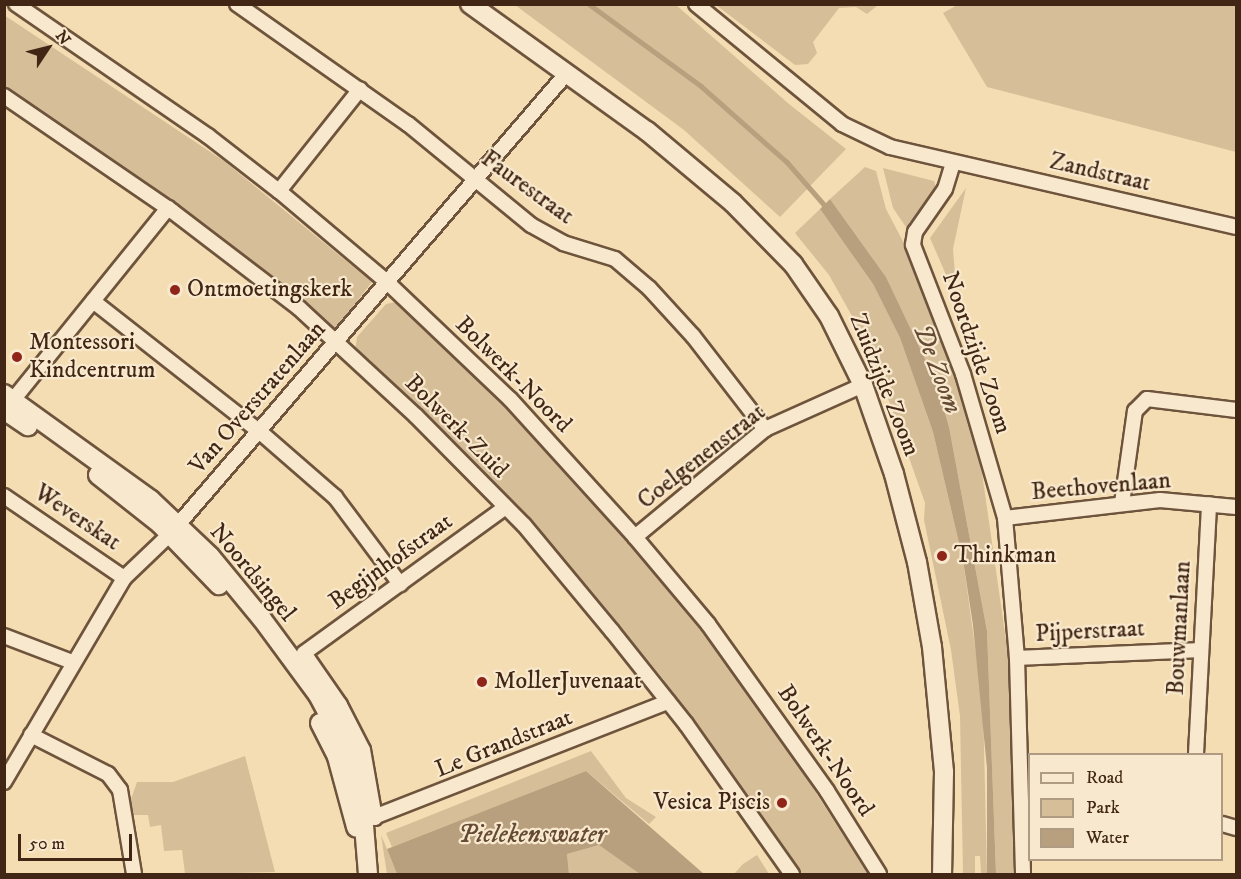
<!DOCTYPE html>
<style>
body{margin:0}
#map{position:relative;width:1241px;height:879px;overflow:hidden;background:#f5ddb3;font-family:"IM FELL DW Pica",serif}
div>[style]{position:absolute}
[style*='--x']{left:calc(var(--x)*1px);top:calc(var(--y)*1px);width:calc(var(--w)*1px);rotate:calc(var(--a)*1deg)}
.green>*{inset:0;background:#d6be98}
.water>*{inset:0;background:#b89f7d}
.stream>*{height:4.5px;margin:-2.25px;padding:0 2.25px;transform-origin:2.25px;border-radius:2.25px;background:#b89f7d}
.roads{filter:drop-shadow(2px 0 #6e543c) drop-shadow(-2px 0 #6e543c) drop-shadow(0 2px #6e543c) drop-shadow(0 -2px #6e543c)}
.street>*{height:14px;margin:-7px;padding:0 7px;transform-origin:7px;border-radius:7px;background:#f8e9ce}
.secondary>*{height:18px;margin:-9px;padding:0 9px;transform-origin:9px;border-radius:9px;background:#f8e9ce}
.dots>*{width:16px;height:16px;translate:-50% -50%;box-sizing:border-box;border:3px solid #f8e9ce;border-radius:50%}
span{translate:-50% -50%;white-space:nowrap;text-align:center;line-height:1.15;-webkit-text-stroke:4.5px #f8e9ce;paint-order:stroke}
.street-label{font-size:24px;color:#412615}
.poi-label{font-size:24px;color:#412615}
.left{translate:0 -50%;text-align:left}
.right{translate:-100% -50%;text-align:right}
.water-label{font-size:26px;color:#654a34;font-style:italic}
.frame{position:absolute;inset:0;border:6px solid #412615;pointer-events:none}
.legend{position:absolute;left:1028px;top:753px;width:195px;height:108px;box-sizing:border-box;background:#f8e9ce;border:2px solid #af9b84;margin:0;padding:8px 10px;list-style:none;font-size:18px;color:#412615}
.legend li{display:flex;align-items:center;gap:12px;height:30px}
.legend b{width:30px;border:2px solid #af9b84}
.north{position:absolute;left:18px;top:18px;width:60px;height:60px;-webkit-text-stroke:4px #f8e9ce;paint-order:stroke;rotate:55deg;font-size:16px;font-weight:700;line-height:24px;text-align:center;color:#412615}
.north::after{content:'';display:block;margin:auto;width:21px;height:27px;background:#412615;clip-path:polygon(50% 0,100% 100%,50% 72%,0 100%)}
.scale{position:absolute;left:18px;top:834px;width:114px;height:27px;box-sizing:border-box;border:3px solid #412615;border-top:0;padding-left:8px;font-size:18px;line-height:21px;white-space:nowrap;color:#412615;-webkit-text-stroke:4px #f8e9ce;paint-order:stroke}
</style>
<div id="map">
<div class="green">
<div style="clip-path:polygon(959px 4px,1236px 5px,1236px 152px,987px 87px,943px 13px)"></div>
<div style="clip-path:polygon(515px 5px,676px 5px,789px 104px,846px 149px,780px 217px,684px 130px)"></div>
<div style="clip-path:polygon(716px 5px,878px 5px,867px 14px,856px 7px,839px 8px,813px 42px,817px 53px,808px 64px,795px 65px)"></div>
<div style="clip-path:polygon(4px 15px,224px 161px,372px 282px,334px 331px,269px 276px,103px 153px,5px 87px)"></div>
<div style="clip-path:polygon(865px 167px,876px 171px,886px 209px,908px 251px,957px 376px,982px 473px,1010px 668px,1017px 874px,996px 874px,987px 631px,949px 427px,937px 384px,886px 277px,830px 199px)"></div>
<div style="clip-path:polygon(883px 168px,934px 181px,936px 188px,908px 230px,893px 208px)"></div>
<div style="clip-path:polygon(966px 188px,953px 249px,957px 300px,930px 238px)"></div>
<div style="clip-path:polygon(820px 209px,873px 284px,900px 338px,933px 432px,963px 560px,983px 704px,987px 874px,981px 874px,980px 856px,975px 856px,975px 874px,963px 874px,960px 716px,951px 650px,924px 520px,925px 503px,871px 350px,829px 275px,795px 233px)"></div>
<div style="clip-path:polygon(401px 301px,406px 306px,404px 310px,421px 325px,425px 323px,505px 402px,503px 406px,648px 558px,644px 561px,715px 648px,796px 762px,868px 874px,797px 874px,660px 683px,664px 680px,597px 598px,554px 549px,549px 551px,456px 443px,369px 359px,366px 361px,355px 352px,357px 337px,386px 304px)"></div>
<div style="clip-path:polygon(591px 751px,626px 798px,656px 817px,649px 824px,586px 771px,392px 847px,386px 833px)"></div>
<div style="clip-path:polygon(245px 756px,275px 872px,185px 874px,182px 850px,164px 851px,161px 825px,150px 827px,148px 815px,132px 815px,129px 805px,137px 782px,173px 782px)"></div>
<div style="clip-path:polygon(381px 835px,387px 849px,397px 874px,387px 874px)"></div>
<div style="clip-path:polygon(599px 845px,607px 847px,640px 874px,569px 874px,567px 854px)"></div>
<div style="clip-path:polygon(757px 855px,769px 874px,734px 874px,743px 864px)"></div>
</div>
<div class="water">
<div style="clip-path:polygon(830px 199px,886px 277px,937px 384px,949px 427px,987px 631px,996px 874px,987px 874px,987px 768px,973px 625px,963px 560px,933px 432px,900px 338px,873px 284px,820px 209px)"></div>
<div style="clip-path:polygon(586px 771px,704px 874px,640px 874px,599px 845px,567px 854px,569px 874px,397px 874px,387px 849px)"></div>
</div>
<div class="stream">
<div style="--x:589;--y:4;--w:139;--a:36.2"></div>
<div style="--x:701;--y:86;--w:115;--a:41.5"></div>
<div style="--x:787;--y:162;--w:62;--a:48.9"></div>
</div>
<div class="roads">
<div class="street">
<div style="--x:16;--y:4;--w:233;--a:34.5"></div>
<div style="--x:208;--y:136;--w:90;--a:37.8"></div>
<div style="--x:279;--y:191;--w:141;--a:40.1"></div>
<div style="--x:387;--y:282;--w:170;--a:43.6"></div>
<div style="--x:510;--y:399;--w:186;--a:47.8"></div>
<div style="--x:635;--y:537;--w:114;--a:50"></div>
<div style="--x:708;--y:624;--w:205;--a:54.5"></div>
<div style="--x:827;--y:791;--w:98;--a:57.9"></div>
<div style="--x:237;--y:4;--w:209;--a:35.1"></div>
<div style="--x:408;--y:124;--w:159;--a:39.4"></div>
<div style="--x:531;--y:225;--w:37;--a:29"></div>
<div style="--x:563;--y:243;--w:54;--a:17.1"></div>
<div style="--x:615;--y:259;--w:45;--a:40.5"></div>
<div style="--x:649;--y:288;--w:65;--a:47.5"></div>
<div style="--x:693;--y:336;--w:118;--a:52.3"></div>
<div style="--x:696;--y:4;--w:189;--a:39.4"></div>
<div style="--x:842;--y:124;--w:53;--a:25.6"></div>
<div style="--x:890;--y:147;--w:355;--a:13"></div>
<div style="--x:4;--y:96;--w:204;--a:34.4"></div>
<div style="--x:172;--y:211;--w:160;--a:37.4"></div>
<div style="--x:299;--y:308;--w:159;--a:42.7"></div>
<div style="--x:416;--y:416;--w:153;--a:45.3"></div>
<div style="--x:524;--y:525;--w:138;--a:50.3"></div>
<div style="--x:612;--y:631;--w:119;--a:51.5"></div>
<div style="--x:686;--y:724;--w:184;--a:54.8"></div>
<div style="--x:953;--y:163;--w:27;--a:107"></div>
<div style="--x:945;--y:189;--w:52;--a:124.9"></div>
<div style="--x:915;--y:232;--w:13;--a:99"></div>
<div style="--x:913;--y:245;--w:138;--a:68.8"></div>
<div style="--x:963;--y:374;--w:150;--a:73.7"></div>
<div style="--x:1005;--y:518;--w:141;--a:85.1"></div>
<div style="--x:1017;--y:658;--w:216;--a:88.4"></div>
<div style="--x:279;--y:191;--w:130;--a:-51.5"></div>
<div style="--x:93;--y:301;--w:211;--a:38.1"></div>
<div style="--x:259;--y:431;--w:101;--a:41"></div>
<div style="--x:335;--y:497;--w:109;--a:53.2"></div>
<div style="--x:13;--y:400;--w:247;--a:-51.1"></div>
<div style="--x:4;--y:496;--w:145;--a:34.3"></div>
<div style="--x:1122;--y:503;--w:93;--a:-82"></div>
<div style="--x:1135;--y:411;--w:17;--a:-45"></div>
<div style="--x:1147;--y:399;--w:90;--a:7"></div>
<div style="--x:1005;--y:518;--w:156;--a:-6.6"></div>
<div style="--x:1160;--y:500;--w:76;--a:5.3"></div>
<div style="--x:635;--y:537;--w:169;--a:-39.7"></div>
<div style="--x:765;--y:429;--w:107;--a:-24.2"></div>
<div style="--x:4;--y:636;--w:73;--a:20.9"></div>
<div style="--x:1017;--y:658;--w:184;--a:-2.5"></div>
<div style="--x:31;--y:735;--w:86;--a:26.9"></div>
<div style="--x:108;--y:774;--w:20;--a:53"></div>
<div style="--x:120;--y:790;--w:85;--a:80.5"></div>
<div style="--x:1196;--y:754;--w:250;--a:-87"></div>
<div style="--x:4;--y:782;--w:237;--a:-59.5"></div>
<div style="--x:124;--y:578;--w:64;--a:-43.7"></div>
<div style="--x:170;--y:534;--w:608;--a:-49.27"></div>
<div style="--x:375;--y:818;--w:69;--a:-100"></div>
<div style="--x:363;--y:750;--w:51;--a:-117.1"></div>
<div style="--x:340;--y:705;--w:63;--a:-124.7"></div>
<div style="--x:304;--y:653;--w:247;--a:-35.9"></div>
<div style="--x:369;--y:819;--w:321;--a:-21.4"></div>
<div style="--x:1222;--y:824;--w:15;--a:16"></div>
</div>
<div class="secondary">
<div style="--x:470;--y:4;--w:218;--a:35.7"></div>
<div style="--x:647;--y:131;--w:112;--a:39.9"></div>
<div style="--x:733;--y:203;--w:86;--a:45.5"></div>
<div style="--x:793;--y:264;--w:63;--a:55.3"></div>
<div style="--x:829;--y:316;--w:77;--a:63.8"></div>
<div style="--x:863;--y:385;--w:94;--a:70.8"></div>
<div style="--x:894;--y:474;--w:91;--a:75.4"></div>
<div style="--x:917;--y:562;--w:86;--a:80"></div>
<div style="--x:932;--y:647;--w:126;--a:84.5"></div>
<div style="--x:944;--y:772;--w:102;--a:91.1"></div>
<div style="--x:4;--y:394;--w:181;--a:35.8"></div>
<div style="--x:151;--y:500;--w:81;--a:43.5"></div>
<div style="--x:210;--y:556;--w:82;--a:50.5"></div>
<div style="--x:262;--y:619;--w:94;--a:53.6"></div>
<div style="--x:318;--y:695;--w:61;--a:61.8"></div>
<div style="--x:347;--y:749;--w:54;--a:73.9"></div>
<div style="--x:362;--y:801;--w:73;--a:85.3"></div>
<div style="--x:4;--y:410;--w:29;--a:34"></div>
<div style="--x:98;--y:475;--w:79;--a:38.3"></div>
<div style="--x:160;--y:524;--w:85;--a:46"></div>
<div style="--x:320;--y:723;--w:38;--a:63"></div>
<div style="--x:337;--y:757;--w:73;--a:74.8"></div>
</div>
</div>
<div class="dots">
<div style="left:175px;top:290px;background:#8f2418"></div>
<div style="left:17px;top:357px;background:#8f2418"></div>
<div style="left:942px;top:556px;background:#8f2418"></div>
<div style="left:482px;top:682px;background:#8f2418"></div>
<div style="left:782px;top:803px;background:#8f2418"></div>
</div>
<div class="street-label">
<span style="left:1100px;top:173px;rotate:13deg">Zandstraat</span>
<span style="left:527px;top:188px;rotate:36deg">Faurestraat</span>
<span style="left:976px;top:353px;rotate:71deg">Noordzijde Zoom</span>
<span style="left:513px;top:375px;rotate:45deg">Bolwerk-Noord</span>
<span style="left:884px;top:385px;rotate:68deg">Zuidzijde Zoom</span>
<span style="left:258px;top:398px;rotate:-49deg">Van Overstratenlaan</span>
<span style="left:456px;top:427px;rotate:45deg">Bolwerk-Zuid</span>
<span style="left:702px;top:457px;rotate:-38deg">Coelgenenstraat</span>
<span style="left:1101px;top:487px;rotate:-5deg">Beethovenlaan</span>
<span style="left:77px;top:518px;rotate:34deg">Weverskat</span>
<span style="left:391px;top:562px;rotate:-36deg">Begijnhofstraat</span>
<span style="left:252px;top:573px;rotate:50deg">Noordsingel</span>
<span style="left:1180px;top:628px;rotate:-87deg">Bouwmanlaan</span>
<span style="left:1090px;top:632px;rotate:-3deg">Pijperstraat</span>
<span style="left:504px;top:744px;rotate:-22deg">Le Grandstraat</span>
<span style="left:825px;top:751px;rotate:56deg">Bolwerk-Noord</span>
</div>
<div class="poi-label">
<span class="left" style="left:187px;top:290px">Ontmoetingskerk</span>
<span class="left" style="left:29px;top:357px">Montessori<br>Kindcentrum</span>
<span class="left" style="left:954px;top:556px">Thinkman</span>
<span class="left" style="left:494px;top:682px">MollerJuvenaat</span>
<span class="right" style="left:770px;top:803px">Vesica Piscis</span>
</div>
<div class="water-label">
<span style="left:937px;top:369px;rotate:69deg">De Zoom</span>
<span style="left:532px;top:835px">Pielekenswater</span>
</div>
<div class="frame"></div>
<ul class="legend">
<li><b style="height:8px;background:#f8e9ce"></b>Road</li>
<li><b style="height:16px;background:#d6be98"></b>Park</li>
<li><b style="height:16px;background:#b89f7d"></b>Water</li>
</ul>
<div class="north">N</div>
<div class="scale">50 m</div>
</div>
